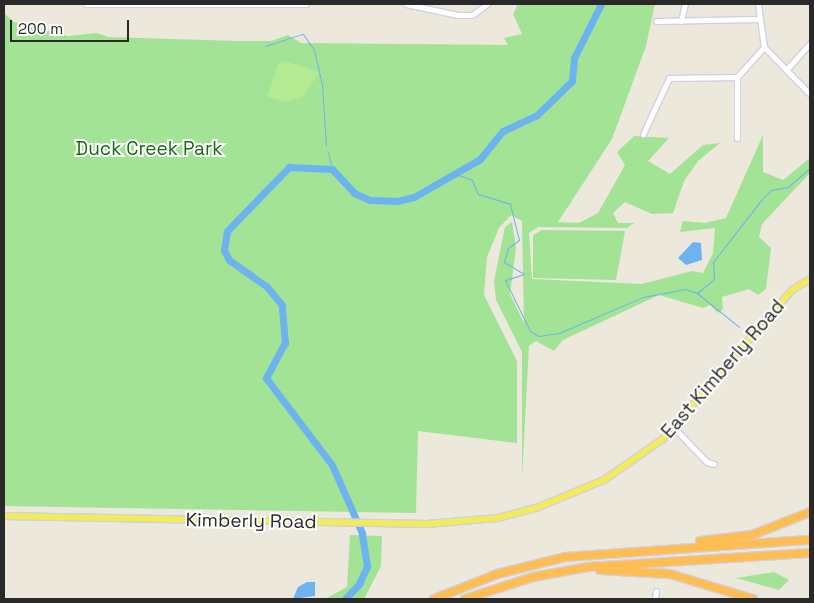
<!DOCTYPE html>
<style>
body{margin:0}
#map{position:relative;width:814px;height:603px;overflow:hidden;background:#ece8db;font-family:"Space Grotesk",sans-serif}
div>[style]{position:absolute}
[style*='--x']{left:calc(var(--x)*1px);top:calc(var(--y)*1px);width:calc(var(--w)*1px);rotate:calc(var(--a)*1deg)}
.green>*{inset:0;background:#a2e396}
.pitch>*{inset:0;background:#b4eb92}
.water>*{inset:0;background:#6cb3ef}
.stream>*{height:1px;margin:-0.5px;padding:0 0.5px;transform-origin:0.5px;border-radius:0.5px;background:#6cb3ef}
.river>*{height:7px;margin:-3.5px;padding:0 3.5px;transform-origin:3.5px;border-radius:3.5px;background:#6cb3ef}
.roads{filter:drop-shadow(1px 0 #d0d0e2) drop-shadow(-1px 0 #d0d0e2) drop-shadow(0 1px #d0d0e2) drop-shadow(0 -1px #d0d0e2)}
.minor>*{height:5px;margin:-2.5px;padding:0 2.5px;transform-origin:2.5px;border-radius:2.5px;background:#fff}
.major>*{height:6px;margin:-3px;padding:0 3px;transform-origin:3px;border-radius:3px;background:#f2eb5a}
.highway>*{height:8px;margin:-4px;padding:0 4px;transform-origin:4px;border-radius:4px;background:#ffbe53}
span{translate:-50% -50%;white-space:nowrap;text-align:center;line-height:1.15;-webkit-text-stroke:4px #fff;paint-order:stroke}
.park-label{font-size:19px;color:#1a6719}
.street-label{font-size:19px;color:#292929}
.frame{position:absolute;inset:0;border:5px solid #292929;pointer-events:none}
.scale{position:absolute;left:10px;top:20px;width:119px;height:22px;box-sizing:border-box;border:2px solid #292929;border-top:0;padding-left:6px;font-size:15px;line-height:18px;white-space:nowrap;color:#292929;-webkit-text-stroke:4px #fff;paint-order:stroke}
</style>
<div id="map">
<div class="green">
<div style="clip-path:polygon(518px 4px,655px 4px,646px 46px,612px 139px,558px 222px,579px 223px,598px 213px,625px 165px,617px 152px,634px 136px,669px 138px,648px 161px,670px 174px,703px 145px,720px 143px,698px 161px,684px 181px,673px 213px,652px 214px,625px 202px,613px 213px,618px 223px,634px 223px,627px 228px,538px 227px,529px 233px,532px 279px,642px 284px,692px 271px,703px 273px,713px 253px,715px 228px,680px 232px,683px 221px,705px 223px,726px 218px,763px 135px,763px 172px,783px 180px,810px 158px,810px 173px,762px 224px,759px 237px,771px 248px,766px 289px,758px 295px,749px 289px,722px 297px,723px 309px,718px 313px,710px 305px,703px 308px,659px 295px,563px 340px,554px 351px,536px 341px,529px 346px,522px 477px,522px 352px,496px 300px,494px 281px,505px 227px,512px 222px,516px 248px,510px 294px,524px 323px,522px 221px,511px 215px,499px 228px,487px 257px,484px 295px,517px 361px,517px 443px,418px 431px,416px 513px,4px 506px,4px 13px,14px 22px,68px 36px,97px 33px,108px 37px,236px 41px,271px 41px,288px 35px,301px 43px,508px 45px,504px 38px,522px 34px,513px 14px)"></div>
<div style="clip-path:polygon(542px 230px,625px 231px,616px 280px,533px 278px,533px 235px)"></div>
<div style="clip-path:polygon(350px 535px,382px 536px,381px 566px,364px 599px,325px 599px,347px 587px)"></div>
<div style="clip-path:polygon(774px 572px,789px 580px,779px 590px,736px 578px)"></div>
</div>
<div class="pitch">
<div style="clip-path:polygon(285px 61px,319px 72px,304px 96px,287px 102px,267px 97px,278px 64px)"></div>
</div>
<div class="water">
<div style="clip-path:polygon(693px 242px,701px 243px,702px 260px,686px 265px,678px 258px)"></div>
<div style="clip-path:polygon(307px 582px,315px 582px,315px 596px,293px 599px,298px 587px)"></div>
</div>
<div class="stream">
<div style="--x:265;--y:46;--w:40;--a:-18"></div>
<div style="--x:303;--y:34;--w:19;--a:55"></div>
<div style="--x:314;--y:50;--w:37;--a:77"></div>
<div style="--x:322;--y:86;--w:60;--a:86.2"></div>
<div style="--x:328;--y:152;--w:17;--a:77"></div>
<div style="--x:453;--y:173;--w:20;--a:20"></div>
<div style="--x:472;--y:180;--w:15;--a:67"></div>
<div style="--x:478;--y:194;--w:34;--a:17"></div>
<div style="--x:510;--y:204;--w:37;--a:76"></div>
<div style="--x:519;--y:240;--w:14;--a:144"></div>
<div style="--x:508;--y:248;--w:15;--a:106"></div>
<div style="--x:504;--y:262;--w:23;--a:31"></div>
<div style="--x:524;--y:274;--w:20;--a:162"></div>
<div style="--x:505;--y:280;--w:57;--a:63.9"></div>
<div style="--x:530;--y:331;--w:10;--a:29"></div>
<div style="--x:539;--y:336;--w:20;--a:-9"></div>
<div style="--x:559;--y:333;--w:91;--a:-23.2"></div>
<div style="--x:643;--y:297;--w:43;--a:-10.8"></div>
<div style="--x:685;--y:289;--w:13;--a:18"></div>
<div style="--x:697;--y:293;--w:22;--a:-39"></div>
<div style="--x:714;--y:279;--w:17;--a:-93"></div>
<div style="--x:713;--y:262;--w:80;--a:-52.1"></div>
<div style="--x:762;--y:199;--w:13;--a:-45"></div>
<div style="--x:771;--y:190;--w:17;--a:-10"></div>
<div style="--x:788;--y:187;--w:29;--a:-41"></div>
<div style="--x:697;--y:293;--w:54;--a:39"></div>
</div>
<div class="river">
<div style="--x:345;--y:599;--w:21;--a:-47"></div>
<div style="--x:359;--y:584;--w:20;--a:-66"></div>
<div style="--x:367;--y:566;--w:33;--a:-99"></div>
<div style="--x:362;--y:533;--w:74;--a:-113.8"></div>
<div style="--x:332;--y:465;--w:109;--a:-127.2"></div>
<div style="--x:266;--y:378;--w:40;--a:-62"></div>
<div style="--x:285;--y:343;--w:38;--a:-95"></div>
<div style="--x:282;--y:305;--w:25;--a:-130"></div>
<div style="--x:266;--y:286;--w:45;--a:-144.9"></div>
<div style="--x:229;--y:260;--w:11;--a:-117"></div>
<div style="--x:224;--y:250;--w:19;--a:-81"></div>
<div style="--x:227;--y:231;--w:89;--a:-45.9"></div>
<div style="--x:289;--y:167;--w:43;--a:2.7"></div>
<div style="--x:332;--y:169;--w:33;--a:47"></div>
<div style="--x:354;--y:193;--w:17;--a:24"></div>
<div style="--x:370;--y:200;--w:27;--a:2"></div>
<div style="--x:397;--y:201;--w:17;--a:-13"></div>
<div style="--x:414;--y:197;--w:76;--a:-29.9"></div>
<div style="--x:480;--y:159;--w:36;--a:-51"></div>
<div style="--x:503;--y:131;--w:38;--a:-25"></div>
<div style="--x:537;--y:115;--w:49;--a:-44.2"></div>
<div style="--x:572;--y:81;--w:23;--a:-85"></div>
<div style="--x:574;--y:58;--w:60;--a:-63.4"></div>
</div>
<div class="roads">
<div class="minor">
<div style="--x:86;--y:4;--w:220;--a:0"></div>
<div style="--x:406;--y:4;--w:53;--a:11.9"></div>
<div style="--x:458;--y:15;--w:14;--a:0"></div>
<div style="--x:472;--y:15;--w:19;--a:-36"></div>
<div style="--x:758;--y:4;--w:43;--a:82.1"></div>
<div style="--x:764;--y:47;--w:66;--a:45.6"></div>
<div style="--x:656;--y:21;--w:102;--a:-1.1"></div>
<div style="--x:681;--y:21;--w:17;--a:-77"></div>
<div style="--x:786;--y:70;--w:36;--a:-48"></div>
<div style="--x:643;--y:134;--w:62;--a:-65.1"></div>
<div style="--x:669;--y:78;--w:68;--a:-0.8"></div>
<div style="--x:737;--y:138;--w:61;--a:-90"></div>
<div style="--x:737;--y:77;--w:40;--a:-48"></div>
<div style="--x:674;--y:428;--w:47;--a:45.9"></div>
<div style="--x:707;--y:462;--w:7;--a:16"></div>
<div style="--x:655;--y:599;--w:8;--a:-83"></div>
</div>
<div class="major">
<div style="--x:4;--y:516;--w:422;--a:1.1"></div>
<div style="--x:426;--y:524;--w:72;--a:-4.8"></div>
<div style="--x:498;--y:518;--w:39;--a:-15"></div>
<div style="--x:536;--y:508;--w:74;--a:-22.4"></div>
<div style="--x:604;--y:480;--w:72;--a:-34.8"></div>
<div style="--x:663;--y:439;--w:197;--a:-49.1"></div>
<div style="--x:792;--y:290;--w:21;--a:-31"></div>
</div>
<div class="highway">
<div style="--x:700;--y:541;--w:52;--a:-6.6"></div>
<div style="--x:752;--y:535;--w:62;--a:-21.6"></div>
<div style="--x:600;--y:570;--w:70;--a:3.3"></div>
<div style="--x:670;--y:574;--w:87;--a:16.8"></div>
<div style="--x:434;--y:599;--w:68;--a:-21.6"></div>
<div style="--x:497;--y:574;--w:70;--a:-14"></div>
<div style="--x:565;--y:557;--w:246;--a:-4"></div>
<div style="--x:465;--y:599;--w:71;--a:-17.9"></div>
<div style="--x:533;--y:577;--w:56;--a:-10.3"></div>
<div style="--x:588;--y:567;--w:222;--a:-3.6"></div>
</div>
</div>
<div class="park-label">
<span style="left:149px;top:149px">Duck Creek Park</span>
</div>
<div class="street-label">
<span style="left:723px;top:369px;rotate:-49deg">East Kimberly Road</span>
<span style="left:251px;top:521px;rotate:1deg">Kimberly Road</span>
</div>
<div class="frame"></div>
<div class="scale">200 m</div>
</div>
